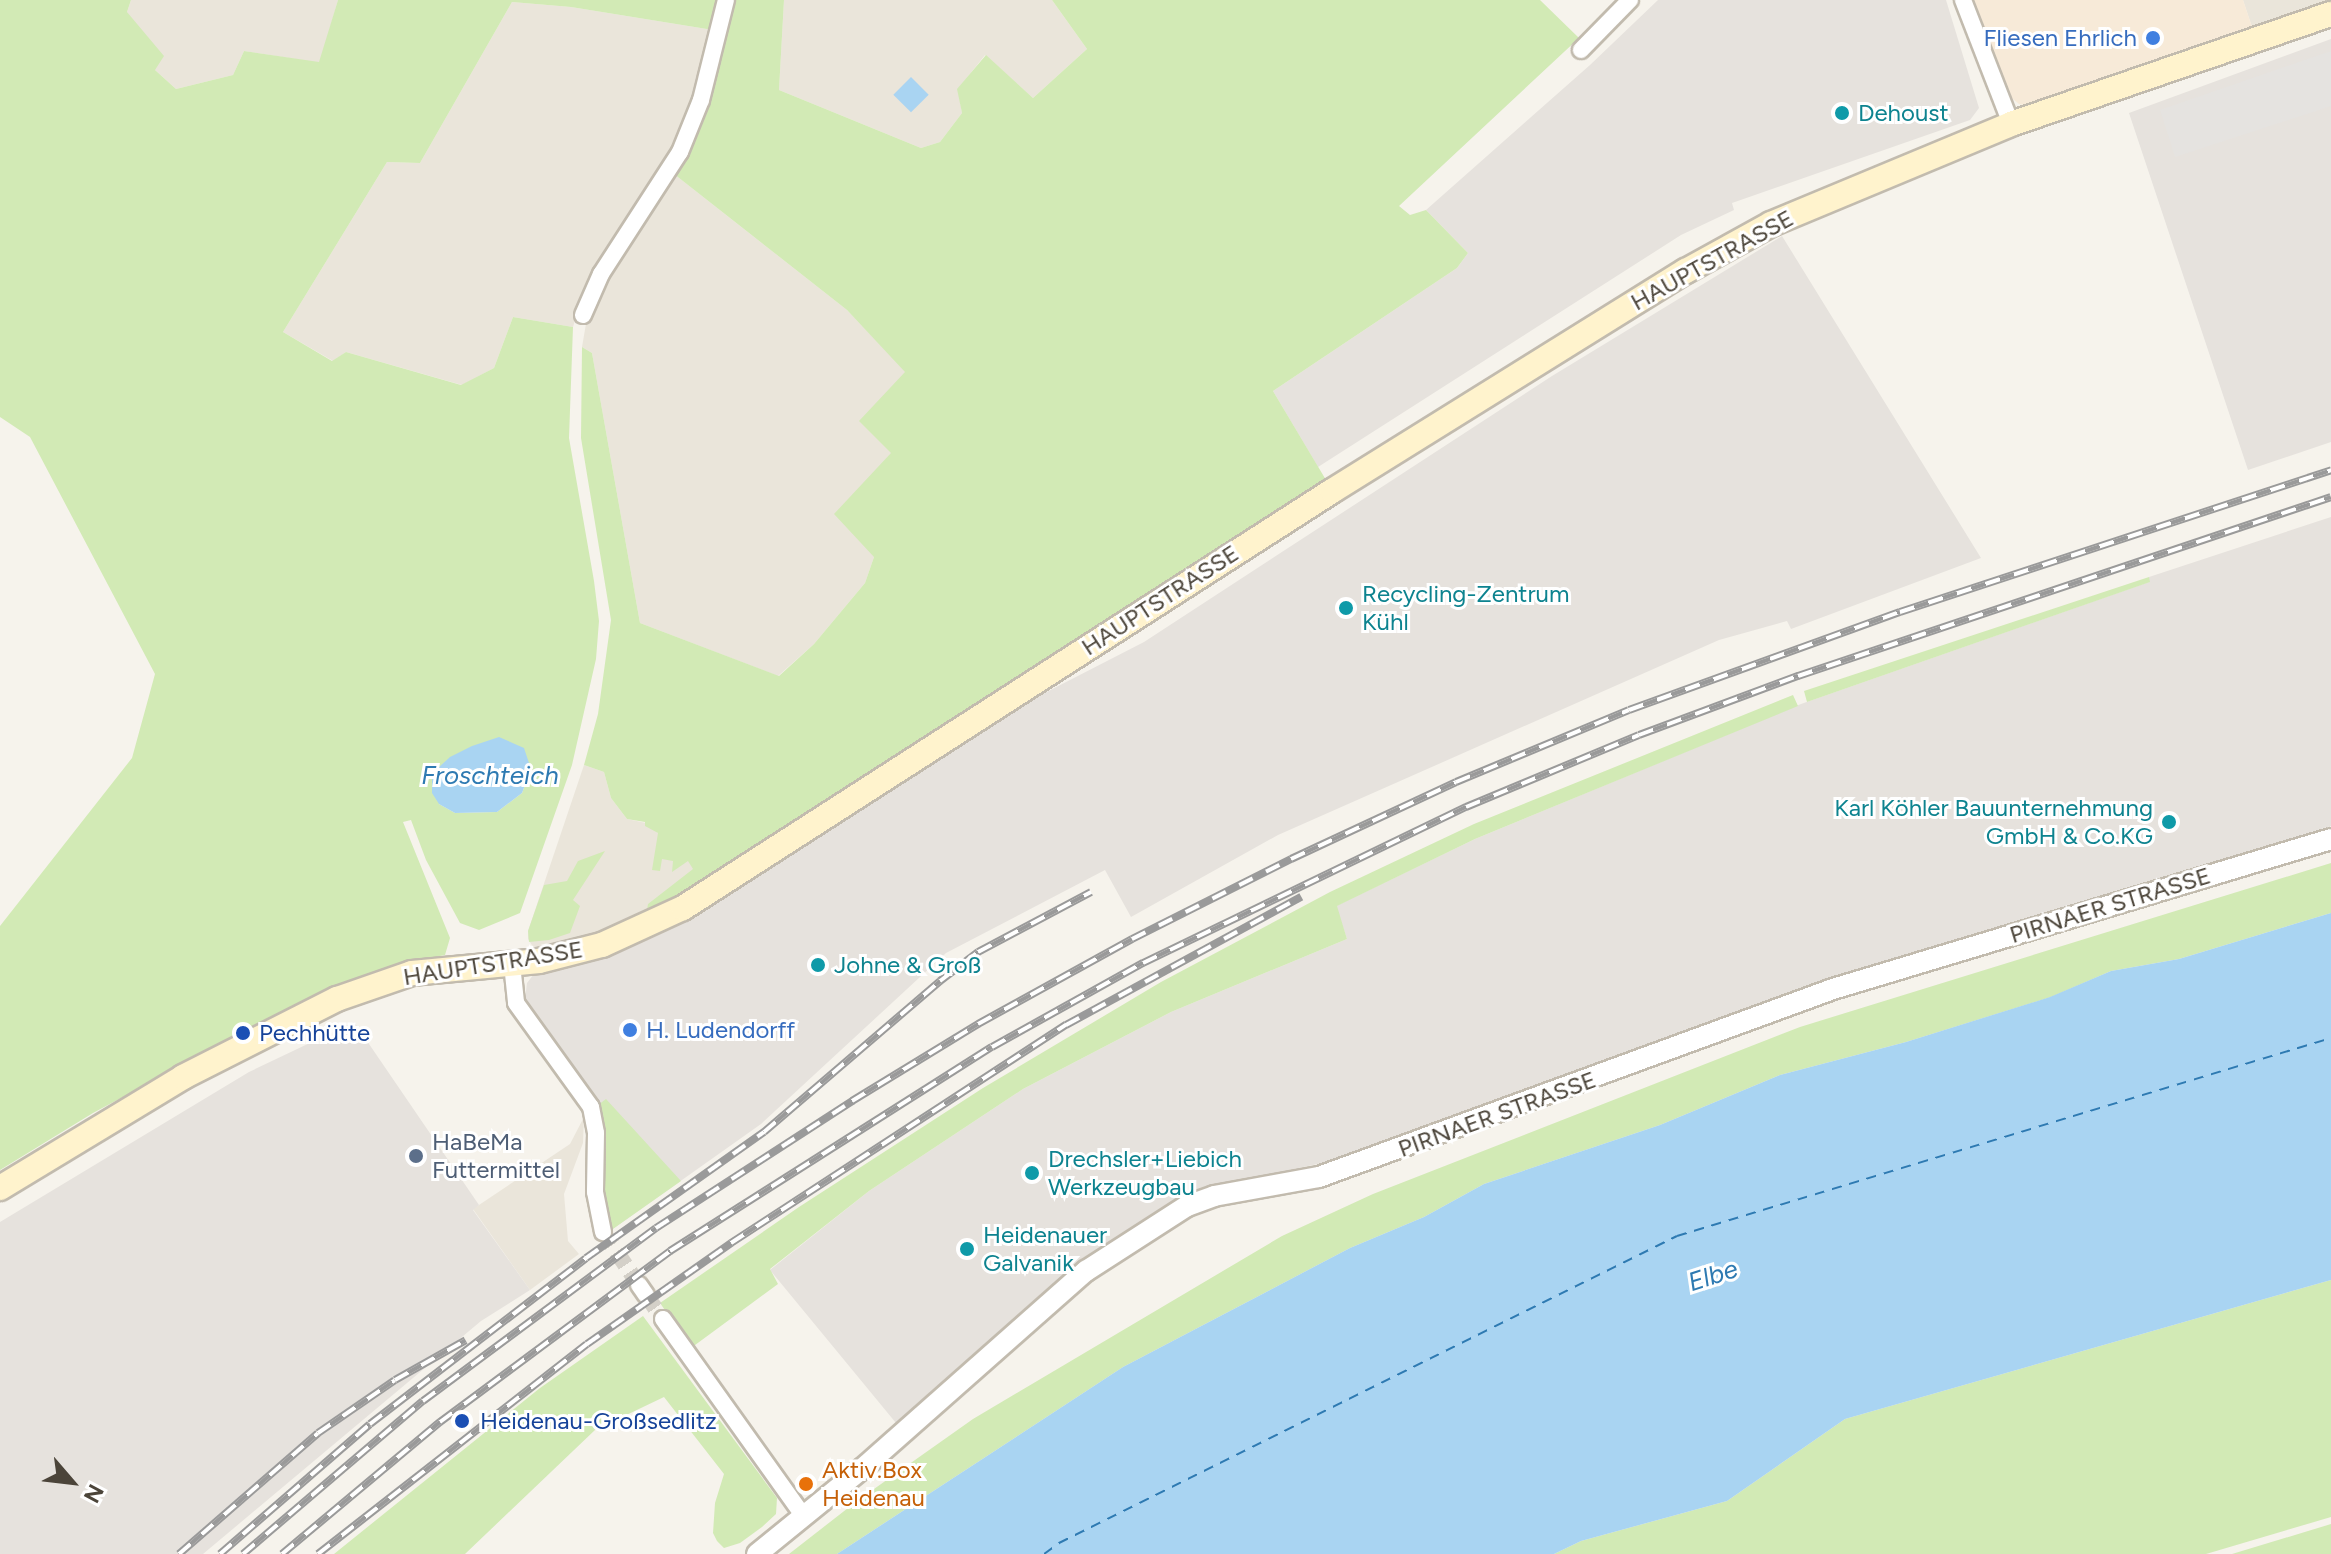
<!DOCTYPE html>
<meta charset="utf-8">
<style>
body{margin:0}
#map{position:relative;width:2331px;height:1554px;overflow:hidden;background:#f6f3ec;font-family:Figtree,sans-serif}
div>[style]{position:absolute}
[style*='--x']{left:calc(var(--x)*1px);top:calc(var(--y)*1px);width:calc(var(--w)*1px);rotate:calc(var(--a)*1deg)}
.residential>*{inset:0;background:#eae5da}
.commercial>*{inset:0;background:#f7ead8}
.industrial>*{inset:0;background:#e6e2dd}
.green>*{inset:0;background:#d2eab5}
.parking>*{inset:0;background:#e5e3e0}
.water>*{inset:0;background:#a9d4f2;transform-origin:0 0}
.ferry>*{height:2px;margin-top:-1px;transform-origin:0;background:repeating-linear-gradient(90deg,#2e7ab2 0 10px,transparent 0 18px)}
.minor-tunnel>*{height:16px;margin-top:-8px;transform-origin:0;background:repeating-linear-gradient(90deg,#d4d0c8 0 16px,transparent 0 24px)}
.roads{filter:drop-shadow(2px 0 #c2bbae) drop-shadow(-2px 0 #c2bbae) drop-shadow(0 2px #c2bbae) drop-shadow(0 -2px #c2bbae)}
.minor>*{height:16px;margin:-8px;padding:0 8px;transform-origin:8px;border-radius:8px;background:#fff}
.tertiary>*{height:20px;margin:-10px;padding:0 10px;transform-origin:10px;border-radius:10px;background:#fff}
.secondary>*{height:24px;margin:-12px;padding:0 12px;transform-origin:12px;border-radius:12px;background:#fff3cd}
.rail>*{height:8px;margin-top:-4px;transform-origin:0;background:repeating-linear-gradient(90deg,#fff 0 15px,#9a9a9a 0 30px);box-sizing:border-box;border-block:2px solid #9a9a9a}
.dots>*{width:22px;height:22px;translate:-50% -50%;box-sizing:border-box;border:4px solid #fff;border-radius:50%}
span{translate:-50% -50%;white-space:nowrap;text-align:center;line-height:1.15;-webkit-text-stroke:6px #fff;paint-order:stroke}
.shop-label{font-size:24px;color:#366cbe}
.right{translate:-100% -50%;text-align:right}
.left{translate:0 -50%;text-align:left}
.culture-label{font-size:24px;color:#0d838f}
.street-label{font-size:24px;color:#4b4439}
.transit-label{font-size:24px;color:#164399}
.service-label{font-size:24px;color:#4e5e75}
.food-label{font-size:24px;color:#c56008}
.water-label{font-size:26px;color:#2e7ab2;font-style:italic}
.north{position:absolute;left:32px;top:1442px;width:80px;height:80px;-webkit-text-stroke:6px #fff;paint-order:stroke;rotate:118deg;font-size:22px;font-weight:700;line-height:32px;text-align:center;color:#4b4439}
.north::after{content:'';display:block;margin:auto;width:28px;height:36px;background:#4b4439;clip-path:polygon(50% 0,100% 100%,50% 72%,0 100%)}
</style>
<div id="map">
<div class="residential">
<div style="clip-path:polygon(131px 0,338px 0,320px 63px,244px 51px,233px 75px,176px 89px,155px 70px,127px 12px)"></div>
<div style="clip-path:polygon(784px 0,1052px 0,1087px 49px,1033px 98px,985px 55px,958px 89px,962px 113px,940px 142px,921px 148px,779px 90px)"></div>
<div style="clip-path:polygon(2243px 0,2331px 0,2331px 3px,2253px 30px)"></div>
<div style="clip-path:polygon(512px 2px,571px 7px,713px 30px,693px 101px,670px 154px,577px 314px,573px 327px,513px 317px,494px 368px,462px 385px,346px 352px,333px 361px,283px 332px,387px 162px,420px 163px)"></div>
<div style="clip-path:polygon(674px 174px,847px 310px,906px 372px,874px 557px,865px 583px,814px 644px,778px 676px,640px 623px,592px 353px,582px 347px,587px 318px,595px 295px)"></div>
<div style="clip-path:polygon(584px 765px,604px 772px,611px 798px,627px 819px,646px 823px,658px 833px,676px 837px,703px 883px,595px 939px,535px 950px,528px 939px,528px 931px)"></div>
<div style="clip-path:polygon(584px 1117px,583px 1143px,564px 1194px,568px 1241px,579px 1254px,530px 1290px,473px 1209px,570px 1144px)"></div>
</div>
<div class="commercial">
<div style="clip-path:polygon(1971px 0,2243px 0,2253px 30px,2037px 108px,2019px 104px,2008px 95px)"></div>
</div>
<div class="industrial">
<div style="clip-path:polygon(1658px 0,1946px 0,1979px 108px,1970px 120px,1732px 203px,1734px 210px,1681px 235px,1318px 467px,1273px 391px,1457px 268px,1468px 253px,1426px 210px,1590px 65px)"></div>
<div style="clip-path:polygon(2331px 39px,2331px 442px,2248px 470px,2129px 113px)"></div>
<div style="clip-path:polygon(1782px 236px,1981px 558px,1791px 629px,1787px 621px,1719px 640px,1278px 835px,1131px 917px,1105px 870px,946px 953px,761px 1124px,610px 1231px,602px 1116px,588px 1089px,525px 999px,527px 983px,537px 970px,579px 960px,988px 722px,1144px 642px,1552px 376px)"></div>
<div style="clip-path:polygon(2331px 517px,2331px 826px,1818px 983px,1346px 1158px,1214px 1186px,1179px 1198px,1080px 1260px,896px 1423px,770px 1270px,869px 1191px,1023px 1089px,1171px 1012px,1347px 939px,1336px 906px,1475px 839px,1801px 704px,2149px 582px,2149px 577px)"></div>
<div style="clip-path:polygon(354px 1022px,479px 1205px,473px 1210px,530px 1290px,481px 1321px,203px 1554px,0 1554px,0 1222px,249px 1072px)"></div>
</div>
<div class="green">
<div style="clip-path:polygon(evenodd,0 0,131px 0,127px 12px,164px 56px,155px 70px,176px 89px,233px 75px,244px 51px,319px 62px,338px 0,720px 0,713px 30px,571px 7px,512px 2px,420px 163px,387px 162px,283px 332px,332px 361px,346px 352px,461px 385px,494px 368px,513px 317px,573px 327px,569px 438px,594px 581px,599px 621px,596px 659px,572px 765px,520px 913px,479px 930px,460px 923px,426px 860px,411px 820px,403px 822px,450px 938px,445px 955px,411px 962px,300px 1002px,93px 1113px,0 1170px,0 926px,132px 758px,155px 674px,30px 437px,0 417px,0 0,531px 769px,522px 793px,497px 812px,455px 813px,439px 804px,531px 769px)"></div>
<div style="clip-path:polygon(732px 0,784px 0,779px 90px,921px 148px,940px 142px,962px 113px,957px 89px,986px 55px,1033px 98px,1087px 49px,1052px 0,1540px 0,1579px 38px,1399px 206px,1410px 215px,1426px 210px,1468px 253px,1457px 268px,1273px 391px,1326px 480px,661px 908px,647px 910px,648px 904px,693px 869px,688px 861px,672px 872px,673px 861px,662px 859px,660px 871px,652px 870px,658px 833px,645px 826px,645px 822px,627px 819px,611px 798px,604px 772px,584px 765px,598px 714px,611px 620px,581px 438px,582px 347px,592px 353px,640px 623px,779px 676px,814px 644px,865px 583px,874px 557px,834px 514px,891px 453px,859px 421px,905px 372px,847px 310px,674px 174px)"></div>
<div style="clip-path:polygon(2149px 577px,2150px 582px,1807px 702px,1804px 691px)"></div>
<div style="clip-path:polygon(1793px 695px,1798px 706px,1475px 839px,1337px 906px,1347px 939px,1171px 1012px,1023px 1089px,869px 1191px,770px 1269px,778px 1284px,691px 1348px,660px 1303px,799px 1207px,983px 1088px,1161px 982px,1330px 892px,1474px 824px)"></div>
<div style="clip-path:polygon(605px 851px,573px 900px,580px 906px,570px 933px,549px 940px,529px 942px,528px 931px,544px 885px,567px 881px,578px 861px)"></div>
<div style="clip-path:polygon(2331px 863px,2331px 913px,2179px 959px,2111px 971px,2051px 997px,1906px 1042px,1780px 1075px,1660px 1125px,1484px 1184px,1424px 1217px,1350px 1248px,1123px 1367px,837px 1554px,789px 1554px,857px 1501px,973px 1419px,1282px 1236px,1373px 1194px,1800px 1027px)"></div>
<div style="clip-path:polygon(606px 1099px,681px 1181px,610px 1231px,602px 1203px,602px 1116px,598px 1105px)"></div>
<div style="clip-path:polygon(2331px 1280px,2331px 1517px,2206px 1554px,1554px 1554px,1581px 1541px,1727px 1501px,1845px 1419px)"></div>
<div style="clip-path:polygon(643px 1316px,777px 1498px,776px 1514px,762px 1527px,740px 1543px,724px 1548px,717px 1541px,713px 1533px,715px 1503px,724px 1474px,664px 1397px,595px 1430px,465px 1554px,334px 1554px,540px 1388px)"></div>
<div style="clip-path:polygon(2331px 1524px,2331px 1554px,2232px 1554px)"></div>
</div>
<div class="parking">
<div style="clip-path:polygon(2331px 51px,2331px 106px,2175px 157px,2160px 110px)"></div>
</div>
<div class="water">
<div style="left:911px;top:77px;width:25px;height:25px;rotate:45deg"></div>
<div style="clip-path:polygon(499px 737px,524px 748px,531px 769px,522px 793px,497px 812px,455px 813px,439px 804px,432px 793px,432px 778px,438px 768px,450px 757px,472px 746px)"></div>
<div style="clip-path:polygon(2331px 913px,2331px 1280px,1845px 1419px,1727px 1501px,1581px 1541px,1554px 1554px,837px 1554px,1123px 1367px,1350px 1248px,1424px 1217px,1484px 1184px,1660px 1125px,1780px 1075px,1906px 1042px,2050px 997px,2111px 971px,2179px 959px)"></div>
</div>
<div class="ferry">
<div style="--x:1044;--y:1554;--w:19;--a:-36"></div>
<div style="--x:1059;--y:1543;--w:690;--a:-26.42"></div>
<div style="--x:1677;--y:1236;--w:683;--a:-16.84"></div>
</div>
<div class="minor-tunnel">
<div style="--x:603;--y:1232;--w:64;--a:55.8"></div>
<div style="--x:646;--y:1295;--w:29;--a:55"></div>
</div>
<div class="roads">
<div class="minor">
<div style="--x:1963;--y:0;--w:133;--a:68.8"></div>
<div style="--x:1581;--y:50;--w:70;--a:-45.6"></div>
<div style="--x:583;--y:315;--w:45;--a:-66.3"></div>
<div style="--x:601;--y:274;--w:145;--a:-57.1"></div>
<div style="--x:680;--y:152;--w:56;--a:-68"></div>
<div style="--x:701;--y:100;--w:103;--a:-76"></div>
<div style="--x:512;--y:964;--w:39;--a:84"></div>
<div style="--x:516;--y:1003;--w:128;--a:54.2"></div>
<div style="--x:591;--y:1107;--w:26;--a:79"></div>
<div style="--x:596;--y:1133;--w:59;--a:91"></div>
<div style="--x:595;--y:1192;--w:41;--a:78.7"></div>
<div style="--x:639;--y:1285;--w:12;--a:55"></div>
<div style="--x:663;--y:1319;--w:243;--a:54.5"></div>
</div>
<div class="tertiary">
<div style="--x:757;--y:1554;--w:136;--a:-39.1"></div>
<div style="--x:863;--y:1468;--w:298;--a:-41.5"></div>
<div style="--x:1086;--y:1271;--w:120;--a:-32.8"></div>
<div style="--x:1187;--y:1206;--w:29;--a:-20"></div>
<div style="--x:1214;--y:1196;--w:107;--a:-10.3"></div>
<div style="--x:1319;--y:1177;--w:547;--a:-20.09"></div>
<div style="--x:1833;--y:989;--w:520;--a:-16.76"></div>
</div>
<div class="secondary">
<div style="--x:0;--y:1188;--w:214;--a:-31.2"></div>
<div style="--x:183;--y:1077;--w:173;--a:-26.9"></div>
<div style="--x:337;--y:999;--w:79;--a:-19.1"></div>
<div style="--x:412;--y:973;--w:128;--a:-5.4"></div>
<div style="--x:539;--y:961;--w:65;--a:-14.3"></div>
<div style="--x:602;--y:945;--w:89;--a:-24.6"></div>
<div style="--x:683;--y:908;--w:771;--a:-32.72"></div>
<div style="--x:1332;--y:491;--w:417;--a:-31.9"></div>
<div style="--x:1686;--y:271;--w:97;--a:-28.9"></div>
<div style="--x:1771;--y:224;--w:260;--a:-22.6"></div>
<div style="--x:2011;--y:124;--w:338;--a:-19"></div>
</div>
</div>
<div class="rail">
<div style="--x:179;--y:1554;--w:184;--a:-41"></div>
<div style="--x:318;--y:1433;--w:93;--a:-34.5"></div>
<div style="--x:395;--y:1380;--w:81;--a:-29.4"></div>
<div style="--x:220;--y:1554;--w:198;--a:-40.9"></div>
<div style="--x:370;--y:1424;--w:272;--a:-37.5"></div>
<div style="--x:586;--y:1258;--w:218;--a:-35.3"></div>
<div style="--x:764;--y:1132;--w:232;--a:-40.6"></div>
<div style="--x:940;--y:981;--w:48;--a:-37.3"></div>
<div style="--x:978;--y:952;--w:128;--a:-28"></div>
<div style="--x:243;--y:1554;--w:236;--a:-40.4"></div>
<div style="--x:423;--y:1401;--w:290;--a:-36.6"></div>
<div style="--x:656;--y:1228;--w:234;--a:-32.9"></div>
<div style="--x:852;--y:1101;--w:148;--a:-31.4"></div>
<div style="--x:978;--y:1024;--w:176;--a:-28.9"></div>
<div style="--x:1132;--y:939;--w:178;--a:-26.7"></div>
<div style="--x:1291;--y:859;--w:182;--a:-25"></div>
<div style="--x:1456;--y:782;--w:187;--a:-22.6"></div>
<div style="--x:1629;--y:710;--w:288;--a:-19.9"></div>
<div style="--x:1900;--y:612;--w:454;--a:-18.2"></div>
<div style="--x:282;--y:1554;--w:206;--a:-39.9"></div>
<div style="--x:440;--y:1422;--w:287;--a:-36.6"></div>
<div style="--x:670;--y:1251;--w:381;--a:-32.4"></div>
<div style="--x:992;--y:1047;--w:173;--a:-29.1"></div>
<div style="--x:1143;--y:963;--w:359;--a:-25.8"></div>
<div style="--x:1466;--y:807;--w:187;--a:-22.6"></div>
<div style="--x:1639;--y:735;--w:170;--a:-20.4"></div>
<div style="--x:1798;--y:676;--w:562;--a:-18.56"></div>
<div style="--x:318;--y:1554;--w:341;--a:-38"></div>
<div style="--x:587;--y:1344;--w:176;--a:-35"></div>
<div style="--x:731;--y:1243;--w:400;--a:-33.1"></div>
<div style="--x:1066;--y:1025;--w:268;--a:-28.6"></div>
</div>
<div class="dots">
<div style="left:2153px;top:38px;background:#3f7fe0"></div>
<div style="left:1842px;top:113px;background:#0f9aa8"></div>
<div style="left:1346px;top:608px;background:#0f9aa8"></div>
<div style="left:2169px;top:822px;background:#0f9aa8"></div>
<div style="left:818px;top:965px;background:#0f9aa8"></div>
<div style="left:630px;top:1030px;background:#3f7fe0"></div>
<div style="left:243px;top:1033px;background:#1a4fb4"></div>
<div style="left:416px;top:1156px;background:#5c6f8a"></div>
<div style="left:1032px;top:1173px;background:#0f9aa8"></div>
<div style="left:967px;top:1249px;background:#0f9aa8"></div>
<div style="left:462px;top:1421px;background:#1a4fb4"></div>
<div style="left:806px;top:1484px;background:#e8710a"></div>
</div>
<div class="shop-label">
<span class="right" style="left:2137px;top:38px">Fliesen Ehrlich</span>
<span class="left" style="left:646px;top:1030px">H. Ludendorff</span>
</div>
<div class="culture-label">
<span class="left" style="left:1858px;top:113px">Dehoust</span>
<span class="left" style="left:1362px;top:608px">Recycling-Zentrum<br>Kühl</span>
<span class="right" style="left:2153px;top:822px">Karl Köhler Bauunternehmung<br>GmbH &amp; Co.KG</span>
<span class="left" style="left:834px;top:965px">Johne &amp; Groß</span>
<span class="left" style="left:1048px;top:1173px">Drechsler+Liebich<br>Werkzeugbau</span>
<span class="left" style="left:983px;top:1249px">Heidenauer<br>Galvanik</span>
</div>
<div class="street-label">
<span style="left:1712px;top:260px;rotate:-29deg">HAUPTSTRASSE</span>
<span style="left:1160px;top:600px;rotate:-33deg">HAUPTSTRASSE</span>
<span style="left:2110px;top:905px;rotate:-17deg">PIRNAER STRASSE</span>
<span style="left:493px;top:963px;rotate:-9deg">HAUPTSTRASSE</span>
<span style="left:1497px;top:1114px;rotate:-20deg">PIRNAER STRASSE</span>
</div>
<div class="transit-label">
<span class="left" style="left:259px;top:1033px">Pechhütte</span>
<span class="left" style="left:480px;top:1421px">Heidenau-Großsedlitz</span>
</div>
<div class="service-label">
<span class="left" style="left:432px;top:1156px">HaBeMa<br>Futtermittel</span>
</div>
<div class="food-label">
<span class="left" style="left:822px;top:1484px">Aktiv.Box<br>Heidenau</span>
</div>
<div class="water-label">
<span style="left:490px;top:776px">Froschteich</span>
<span style="left:1713px;top:1276px;rotate:-18deg">Elbe</span>
</div>
<div class="north">N</div>
</div>
